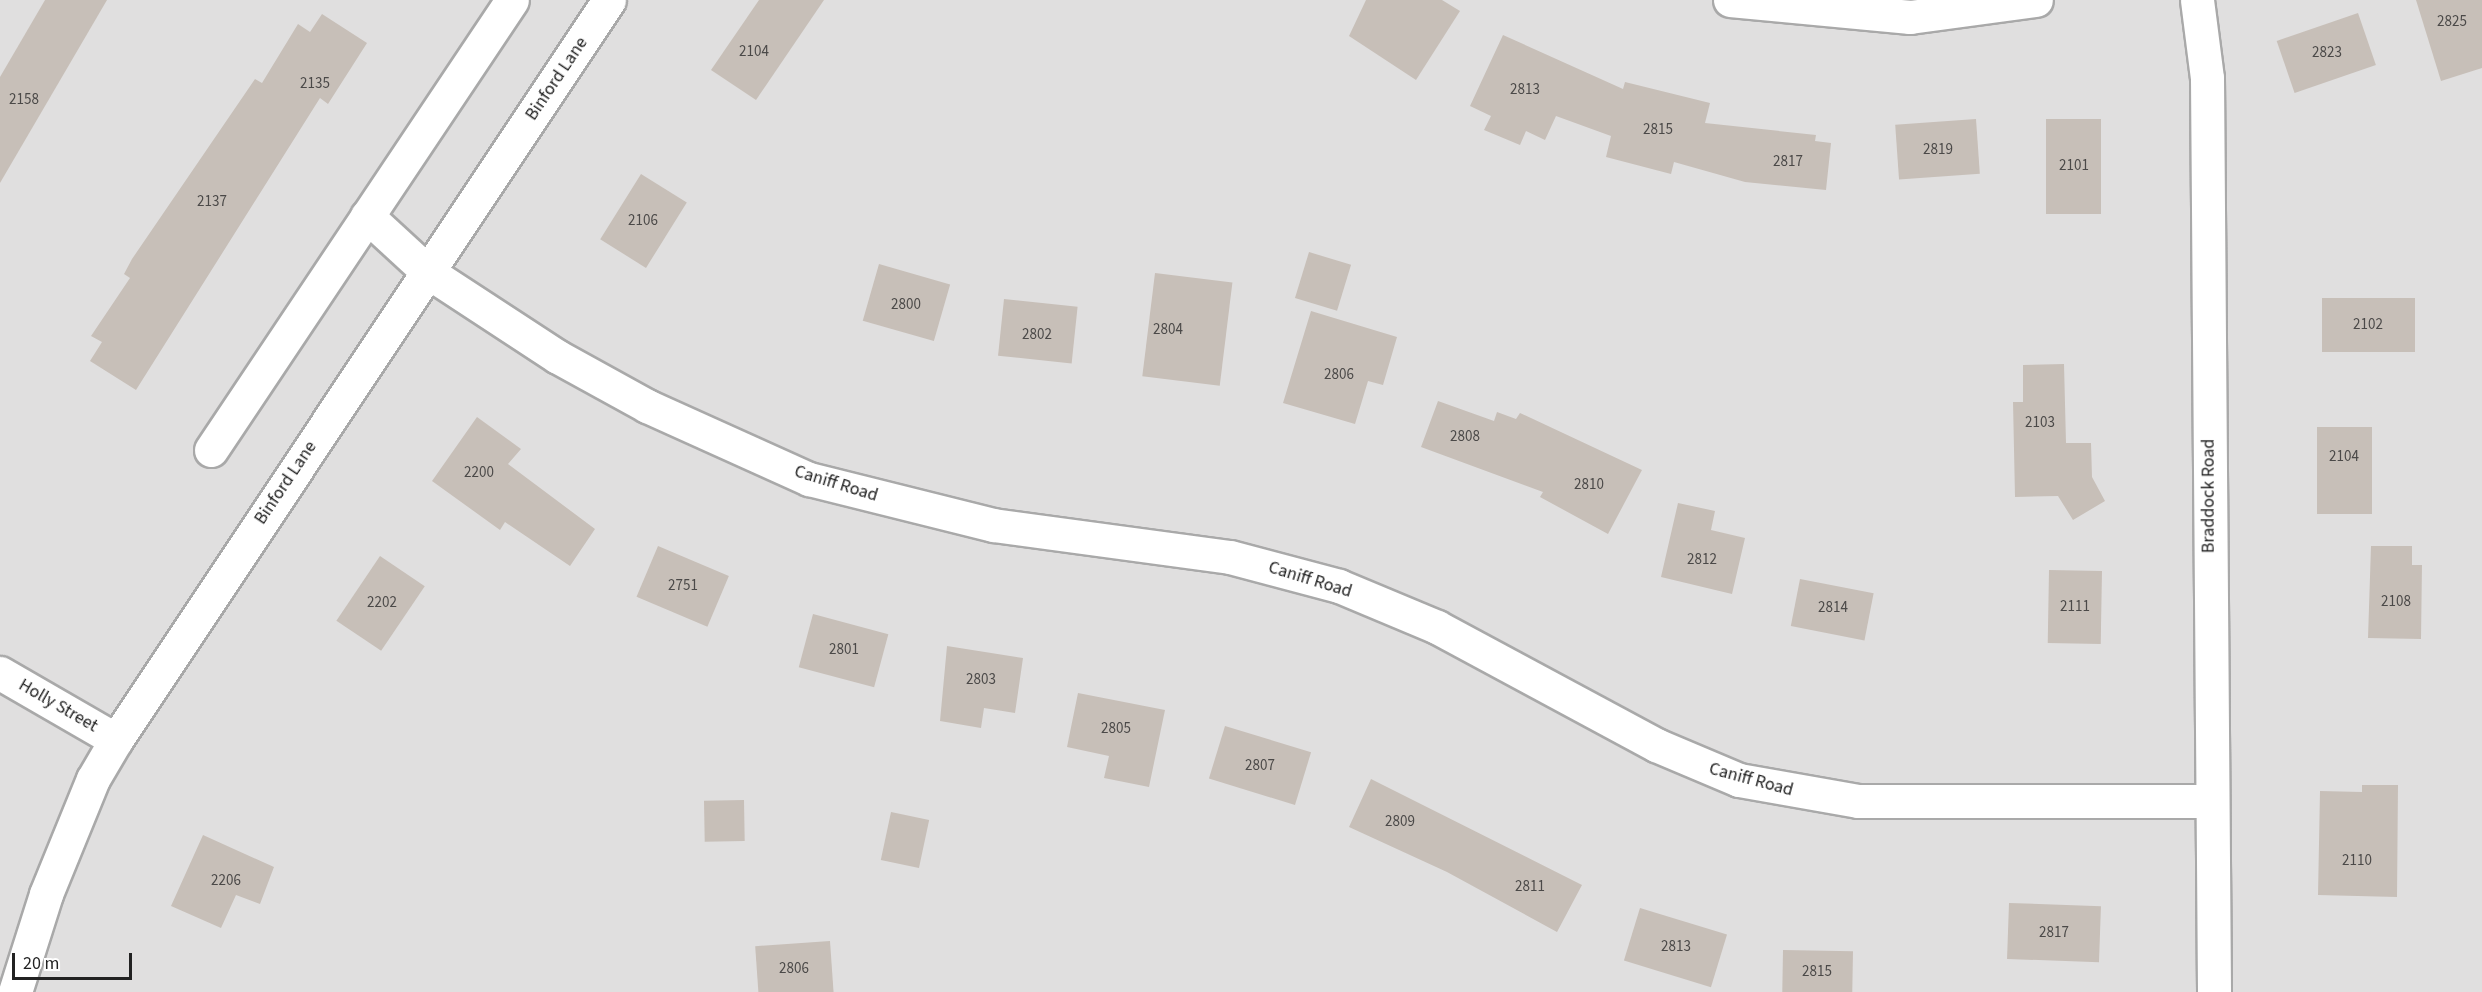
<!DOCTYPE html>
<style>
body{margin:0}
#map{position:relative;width:2482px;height:992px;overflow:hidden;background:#f2efe9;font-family:"Source Sans 3",sans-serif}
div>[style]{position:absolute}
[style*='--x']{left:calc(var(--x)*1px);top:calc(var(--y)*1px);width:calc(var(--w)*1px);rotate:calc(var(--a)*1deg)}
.residential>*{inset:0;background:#e0dfdf;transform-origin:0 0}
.building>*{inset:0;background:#c7bfb8;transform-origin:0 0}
.roads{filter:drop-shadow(2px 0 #a9a9a9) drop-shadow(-2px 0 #a9a9a9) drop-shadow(0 2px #a9a9a9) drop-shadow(0 -2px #a9a9a9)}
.minor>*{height:33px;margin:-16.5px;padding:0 16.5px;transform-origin:16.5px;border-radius:16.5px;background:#fff}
span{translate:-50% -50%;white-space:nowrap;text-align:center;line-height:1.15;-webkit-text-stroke:4.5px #fff;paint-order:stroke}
.number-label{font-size:15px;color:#4b4948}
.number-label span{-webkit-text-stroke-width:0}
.street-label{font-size:18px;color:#222}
.scale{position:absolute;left:12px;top:953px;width:120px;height:27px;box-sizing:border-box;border:3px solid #222;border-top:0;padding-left:8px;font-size:18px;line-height:21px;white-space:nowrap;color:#222;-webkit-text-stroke:4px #fff;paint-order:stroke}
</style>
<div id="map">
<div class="residential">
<div style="left:0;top:0;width:2482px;height:992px"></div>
</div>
<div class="building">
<div style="clip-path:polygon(45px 0,107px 0,0 183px,0 77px)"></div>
<div style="clip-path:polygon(759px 0,824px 0,756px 100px,711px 70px)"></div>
<div style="clip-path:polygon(1366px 0,1442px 0,1460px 11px,1416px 80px,1349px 36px)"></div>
<div style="clip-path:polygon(2416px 0,2482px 0,2482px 68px,2441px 81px)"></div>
<div style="left:2358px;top:13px;width:55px;height:86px;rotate:71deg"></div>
<div style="clip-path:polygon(322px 14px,367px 43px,328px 104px,320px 98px,136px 390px,90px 361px,102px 342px,91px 336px,130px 278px,124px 274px,132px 259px,255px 79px,262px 83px,298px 24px,310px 32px)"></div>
<div style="clip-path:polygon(1503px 35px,1623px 89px,1625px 82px,1710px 103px,1705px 123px,1816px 135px,1815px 141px,1831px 143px,1826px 190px,1745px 182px,1674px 162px,1671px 174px,1606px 157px,1611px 136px,1556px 116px,1545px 140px,1526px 131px,1520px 145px,1484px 130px,1491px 116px,1470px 106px)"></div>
<div style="left:1976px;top:119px;width:55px;height:81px;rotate:86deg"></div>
<div style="left:2046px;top:119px;width:55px;height:95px"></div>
<div style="left:641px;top:174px;width:54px;height:77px;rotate:32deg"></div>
<div style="left:1309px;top:252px;width:44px;height:48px;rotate:17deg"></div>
<div style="left:879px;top:264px;width:74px;height:59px;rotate:16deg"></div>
<div style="left:1155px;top:273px;width:78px;height:104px;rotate:7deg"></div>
<div style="left:2322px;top:298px;width:93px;height:54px"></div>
<div style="left:1004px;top:299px;width:74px;height:57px;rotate:6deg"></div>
<div style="clip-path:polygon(1311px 311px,1397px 337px,1383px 385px,1368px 381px,1355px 424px,1283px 403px)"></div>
<div style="clip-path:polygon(2064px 364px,2066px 443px,2091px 443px,2092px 477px,2105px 501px,2073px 520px,2058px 496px,2015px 497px,2013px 402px,2023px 402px,2023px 365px)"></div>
<div style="clip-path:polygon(1438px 401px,1494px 421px,1497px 412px,1516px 419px,1520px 413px,1642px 470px,1608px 534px,1540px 497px,1543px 492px,1421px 447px)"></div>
<div style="clip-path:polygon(477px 417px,521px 449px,508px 464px,595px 529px,570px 566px,505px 522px,500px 530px,432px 481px)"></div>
<div style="left:2317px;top:427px;width:55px;height:87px"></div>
<div style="clip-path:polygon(1678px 503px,1715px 511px,1711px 530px,1745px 538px,1732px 594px,1661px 577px)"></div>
<div style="left:658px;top:546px;width:77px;height:55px;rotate:23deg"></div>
<div style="clip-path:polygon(2371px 546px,2412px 546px,2412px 565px,2422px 565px,2421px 639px,2368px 638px)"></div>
<div style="left:380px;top:556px;width:54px;height:78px;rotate:34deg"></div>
<div style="left:2049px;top:570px;width:53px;height:73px;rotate:1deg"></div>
<div style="left:1800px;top:579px;width:75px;height:48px;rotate:11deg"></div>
<div style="left:813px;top:614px;width:78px;height:55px;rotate:15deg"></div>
<div style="clip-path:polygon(947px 646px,1023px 658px,1015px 713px,984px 708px,981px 728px,940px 721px)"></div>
<div style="clip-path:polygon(1078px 693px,1165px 710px,1149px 787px,1104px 778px,1109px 756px,1067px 747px)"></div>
<div style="left:1225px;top:726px;width:90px;height:55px;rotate:17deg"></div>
<div style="clip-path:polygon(1371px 779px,1582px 885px,1557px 932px,1447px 872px,1349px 827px)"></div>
<div style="clip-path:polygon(2362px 785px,2398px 785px,2397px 897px,2318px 895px,2320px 791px,2362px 792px)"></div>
<div style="left:744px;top:800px;width:41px;height:40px;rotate:89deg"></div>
<div style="left:891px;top:812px;width:39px;height:49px;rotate:12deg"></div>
<div style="clip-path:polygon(203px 835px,274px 867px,260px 904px,236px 895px,221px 928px,171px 906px)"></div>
<div style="left:2009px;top:903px;width:92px;height:56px;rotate:2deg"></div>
<div style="left:1640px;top:908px;width:91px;height:55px;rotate:17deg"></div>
<div style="left:830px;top:941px;width:51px;height:75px;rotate:86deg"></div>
<div style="left:1783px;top:950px;width:70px;height:42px;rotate:1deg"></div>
</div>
<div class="roads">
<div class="minor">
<div style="--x:1730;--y:0;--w:181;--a:5.4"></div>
<div style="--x:1910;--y:17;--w:127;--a:-7.7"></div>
<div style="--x:2197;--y:0;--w:79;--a:82.7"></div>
<div style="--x:2207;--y:78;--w:914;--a:89.56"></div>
<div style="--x:367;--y:216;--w:83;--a:42.6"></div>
<div style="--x:428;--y:272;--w:155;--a:33.2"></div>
<div style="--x:558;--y:357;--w:102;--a:28.8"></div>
<div style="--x:647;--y:406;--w:178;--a:24.3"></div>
<div style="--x:809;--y:479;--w:190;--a:14"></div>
<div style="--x:993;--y:525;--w:239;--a:7.7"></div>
<div style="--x:1230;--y:557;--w:113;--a:14.9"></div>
<div style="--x:1339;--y:586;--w:106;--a:22.7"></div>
<div style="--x:1437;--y:627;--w:249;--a:28.3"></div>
<div style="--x:1656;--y:745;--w:90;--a:22.9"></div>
<div style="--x:1739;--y:780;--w:121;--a:10"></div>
<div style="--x:1858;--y:801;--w:352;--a:0"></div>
<div style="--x:211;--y:450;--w:541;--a:-56.22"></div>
<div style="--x:0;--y:673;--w:134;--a:30"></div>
<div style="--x:15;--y:992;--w:103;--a:-72.4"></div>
<div style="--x:46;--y:894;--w:124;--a:-67.8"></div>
<div style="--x:93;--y:779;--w:45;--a:-59.5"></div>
<div style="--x:116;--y:740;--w:889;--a:-56.33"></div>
</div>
</div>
<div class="number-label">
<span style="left:2452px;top:22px">2825</span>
<span style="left:754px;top:52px">2104</span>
<span style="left:2327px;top:53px">2823</span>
<span style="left:315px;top:84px">2135</span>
<span style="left:1525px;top:90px">2813</span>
<span style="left:24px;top:100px">2158</span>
<span style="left:1658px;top:130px">2815</span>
<span style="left:1938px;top:150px">2819</span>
<span style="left:1788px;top:162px">2817</span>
<span style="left:2074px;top:166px">2101</span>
<span style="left:212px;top:202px">2137</span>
<span style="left:643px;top:221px">2106</span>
<span style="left:906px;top:305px">2800</span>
<span style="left:2368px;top:325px">2102</span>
<span style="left:1168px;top:330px">2804</span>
<span style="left:1037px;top:335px">2802</span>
<span style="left:1339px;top:375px">2806</span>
<span style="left:2040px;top:423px">2103</span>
<span style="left:1465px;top:437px">2808</span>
<span style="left:2344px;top:457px">2104</span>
<span style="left:479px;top:473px">2200</span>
<span style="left:1589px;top:485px">2810</span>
<span style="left:1702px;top:560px">2812</span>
<span style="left:683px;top:586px">2751</span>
<span style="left:2396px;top:602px">2108</span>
<span style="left:382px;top:603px">2202</span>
<span style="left:2075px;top:607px">2111</span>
<span style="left:1833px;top:608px">2814</span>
<span style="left:844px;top:650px">2801</span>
<span style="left:981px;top:680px">2803</span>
<span style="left:1116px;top:729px">2805</span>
<span style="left:1260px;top:766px">2807</span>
<span style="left:1400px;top:822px">2809</span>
<span style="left:2357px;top:861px">2110</span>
<span style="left:226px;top:881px">2206</span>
<span style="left:1530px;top:887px">2811</span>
<span style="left:2054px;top:933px">2817</span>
<span style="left:1676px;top:947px">2813</span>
<span style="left:794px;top:969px">2806</span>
<span style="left:1817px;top:972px">2815</span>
</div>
<div class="street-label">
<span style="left:557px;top:79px;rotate:-56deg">Binford Lane</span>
<span style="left:286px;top:483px;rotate:-56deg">Binford Lane</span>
<span style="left:836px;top:484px;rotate:17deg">Caniff Road</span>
<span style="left:2209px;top:496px;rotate:-90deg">Braddock Road</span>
<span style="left:1310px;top:580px;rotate:17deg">Caniff Road</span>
<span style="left:58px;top:706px;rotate:30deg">Holly Street</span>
<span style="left:1751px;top:780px;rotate:15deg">Caniff Road</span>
</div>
<div class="scale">20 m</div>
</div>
